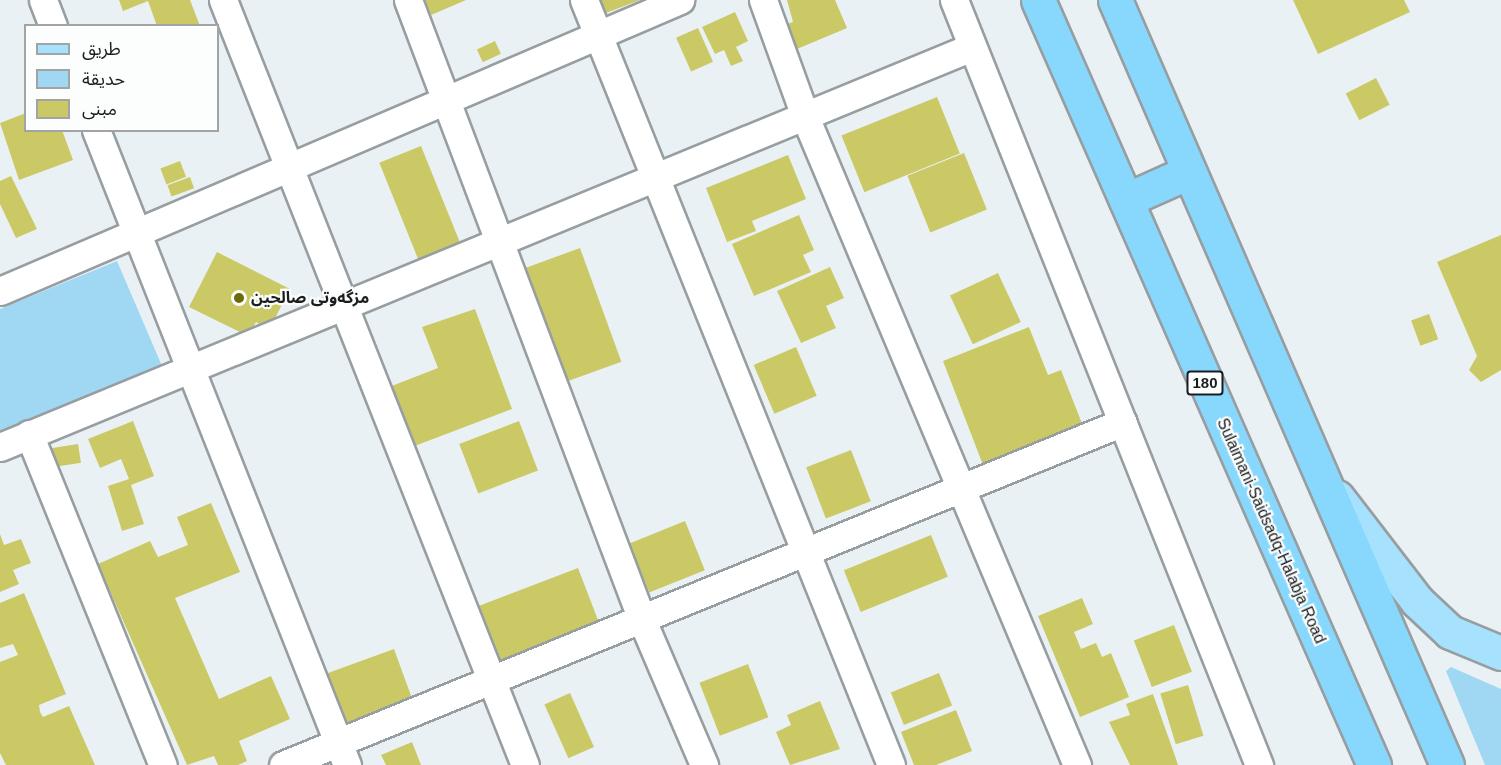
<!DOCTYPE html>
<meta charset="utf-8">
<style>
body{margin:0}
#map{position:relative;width:1501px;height:765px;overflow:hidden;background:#eaf1f5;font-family:Helvetica,"Noto Sans Arabic",sans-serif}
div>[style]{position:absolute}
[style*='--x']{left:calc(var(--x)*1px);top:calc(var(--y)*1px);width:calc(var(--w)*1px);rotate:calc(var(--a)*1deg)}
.green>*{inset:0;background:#a0d7f3}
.building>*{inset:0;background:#cbc965;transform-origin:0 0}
.roads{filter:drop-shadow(2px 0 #979ea1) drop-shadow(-2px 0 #979ea1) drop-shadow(0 2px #979ea1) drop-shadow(0 -2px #979ea1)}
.minor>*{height:27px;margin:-13.5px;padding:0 13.5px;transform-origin:13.5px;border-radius:13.5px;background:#fff}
.primary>*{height:33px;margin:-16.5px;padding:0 16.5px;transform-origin:16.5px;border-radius:16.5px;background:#a6e2fe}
.trunk>*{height:33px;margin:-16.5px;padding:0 16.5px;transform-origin:16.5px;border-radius:16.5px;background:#88d8fe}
.dots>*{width:16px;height:16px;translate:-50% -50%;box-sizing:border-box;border:3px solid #fcfefe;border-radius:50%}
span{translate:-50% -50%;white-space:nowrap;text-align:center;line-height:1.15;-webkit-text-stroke:4.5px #fcfefe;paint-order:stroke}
.shield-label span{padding:2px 4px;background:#fcfefe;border:2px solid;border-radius:4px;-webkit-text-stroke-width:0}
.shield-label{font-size:15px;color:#1a1d1e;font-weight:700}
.poi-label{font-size:16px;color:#1a1d1e;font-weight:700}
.left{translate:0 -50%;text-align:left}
.street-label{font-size:16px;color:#1a1d1e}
.legend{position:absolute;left:24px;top:24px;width:195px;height:108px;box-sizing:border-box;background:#fcfefe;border:2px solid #a2a4a4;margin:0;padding:8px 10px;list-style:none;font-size:18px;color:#1a1d1e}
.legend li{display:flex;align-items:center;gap:12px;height:30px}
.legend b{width:30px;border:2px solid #a2a4a4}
</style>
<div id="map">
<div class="green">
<div style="clip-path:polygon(117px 261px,162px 366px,0 431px,0 309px)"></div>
<div style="clip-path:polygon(1451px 667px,1501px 689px,1501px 765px,1485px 765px,1446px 671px)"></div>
</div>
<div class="building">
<div style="clip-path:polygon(119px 0,190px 0,200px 26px,157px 26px,148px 1px,123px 11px)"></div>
<div style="clip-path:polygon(425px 0,466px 0,431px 15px)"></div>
<div style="clip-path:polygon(601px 0,640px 0,606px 13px)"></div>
<div style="clip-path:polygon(787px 0,835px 0,847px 28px,797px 49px,787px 24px,793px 22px)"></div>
<div style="clip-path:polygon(1293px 0,1404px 0,1410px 12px,1318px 54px)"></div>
<div style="clip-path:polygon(735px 12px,748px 41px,736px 47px,743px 61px,731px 66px,724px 50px,715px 54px,702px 27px)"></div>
<div style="left:698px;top:28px;width:37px;height:24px;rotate:66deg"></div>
<div style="left:495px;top:41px;width:14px;height:20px;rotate:65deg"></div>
<div style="left:1376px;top:78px;width:30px;height:34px;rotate:63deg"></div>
<div style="left:937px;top:97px;width:61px;height:103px;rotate:68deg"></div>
<div style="clip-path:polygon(26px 113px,26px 130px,62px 130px,73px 160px,19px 180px,0 123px)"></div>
<div style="left:421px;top:146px;width:108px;height:45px;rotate:68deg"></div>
<div style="left:964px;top:153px;width:61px;height:61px;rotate:68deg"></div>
<div style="clip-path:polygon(788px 155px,806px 199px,752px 221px,756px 231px,727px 242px,706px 188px)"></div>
<div style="left:180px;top:161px;width:17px;height:21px;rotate:69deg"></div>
<div style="clip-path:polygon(11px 176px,37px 229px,16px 238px,0 204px,0 181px)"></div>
<div style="left:190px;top:177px;width:12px;height:24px;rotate:70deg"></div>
<div style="clip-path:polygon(799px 215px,814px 250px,803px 255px,811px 272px,754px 296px,732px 244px)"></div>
<div style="clip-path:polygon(1501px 235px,1501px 370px,1481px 382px,1469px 370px,1477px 356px,1437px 262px)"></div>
<div style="left:580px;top:248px;width:121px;height:64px;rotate:70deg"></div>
<div style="clip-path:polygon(217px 252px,290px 289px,269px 330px,256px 322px,248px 336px,189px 307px)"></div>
<div style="clip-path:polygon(830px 267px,844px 298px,826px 306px,836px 328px,801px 343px,777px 291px)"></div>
<div style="left:998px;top:273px;width:54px;height:53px;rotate:65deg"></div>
<div style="clip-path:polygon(475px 309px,512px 409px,412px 447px,389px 387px,438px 368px,422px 327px)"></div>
<div style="left:1429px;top:314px;width:27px;height:19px;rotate:70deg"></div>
<div style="clip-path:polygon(1029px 327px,1048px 375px,1061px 370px,1083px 426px,983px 465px,943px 361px)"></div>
<div style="left:796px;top:347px;width:53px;height:46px;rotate:67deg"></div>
<div style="clip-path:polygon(133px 421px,154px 476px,131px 485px,144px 524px,122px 531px,108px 486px,129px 479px,121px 459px,100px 468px,88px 439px)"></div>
<div style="left:519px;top:421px;width:53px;height:64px;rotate:69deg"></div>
<div style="left:78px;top:444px;width:19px;height:29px;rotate:81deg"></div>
<div style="left:851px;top:450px;width:55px;height:48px;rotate:69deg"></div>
<div style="clip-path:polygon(211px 503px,240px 572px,175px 598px,219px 699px,271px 676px,290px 719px,239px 741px,247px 761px,238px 765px,218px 765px,214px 756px,187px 765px,98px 564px,150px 541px,158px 557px,188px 545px,177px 517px)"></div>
<div style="left:685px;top:521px;width:53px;height:60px;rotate:68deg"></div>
<div style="clip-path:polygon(0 534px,4px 545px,21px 539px,31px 563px,13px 570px,19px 584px,0 592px)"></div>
<div style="left:931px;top:535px;width:45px;height:94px;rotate:68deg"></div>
<div style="left:578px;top:568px;width:63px;height:121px;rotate:69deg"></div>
<div style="clip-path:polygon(24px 593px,66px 694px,39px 705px,40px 712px,43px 717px,69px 706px,95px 765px,6px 765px,0 753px,0 662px,18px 655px,13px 644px,0 648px,0 603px)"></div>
<div style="clip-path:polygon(1082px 598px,1093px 624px,1074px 632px,1081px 649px,1096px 643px,1102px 657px,1111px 653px,1129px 697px,1080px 717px,1038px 616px)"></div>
<div style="left:1174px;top:625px;width:50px;height:43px;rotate:69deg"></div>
<div style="left:394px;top:649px;width:56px;height:71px;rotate:70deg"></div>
<div style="left:748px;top:664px;width:57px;height:52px;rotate:69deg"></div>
<div style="left:939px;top:673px;width:35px;height:52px;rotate:68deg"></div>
<div style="left:1188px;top:685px;width:53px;height:29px;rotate:73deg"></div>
<div style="left:570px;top:693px;width:59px;height:28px;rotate:66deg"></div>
<div style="clip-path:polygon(1153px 694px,1175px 756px,1178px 765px,1130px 765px,1109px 722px,1130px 715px,1126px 704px)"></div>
<div style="clip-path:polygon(820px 701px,840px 749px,790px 765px,776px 732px,791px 725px,787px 715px)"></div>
<div style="clip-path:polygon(956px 710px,972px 751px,936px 765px,914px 765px,901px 732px)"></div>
<div style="clip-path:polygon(412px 742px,421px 765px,386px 765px,381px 755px)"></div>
</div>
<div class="roads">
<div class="minor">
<div style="--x:43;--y:0;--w:28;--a:69"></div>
<div style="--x:223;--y:0;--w:822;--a:68.46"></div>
<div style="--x:408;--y:0;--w:663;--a:69.32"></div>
<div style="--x:642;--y:620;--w:158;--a:66.8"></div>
<div style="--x:584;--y:0;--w:824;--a:68.13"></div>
<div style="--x:763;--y:0;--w:127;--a:70.1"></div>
<div style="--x:806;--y:119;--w:701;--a:67.24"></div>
<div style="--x:954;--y:0;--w:824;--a:68.26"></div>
<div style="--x:96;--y:130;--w:683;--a:68.43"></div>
<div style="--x:0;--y:291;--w:740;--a:-23.17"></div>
<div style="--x:29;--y:434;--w:357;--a:68"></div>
<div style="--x:0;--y:447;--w:1051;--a:-22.37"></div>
<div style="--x:283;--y:765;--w:907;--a:-22.21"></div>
</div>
<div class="primary">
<div style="--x:1337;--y:497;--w:131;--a:52.4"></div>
<div style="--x:1417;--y:601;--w:45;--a:43.2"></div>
<div style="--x:1450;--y:632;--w:55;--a:22.4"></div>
</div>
<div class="trunk">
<div style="--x:1038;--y:0;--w:836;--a:66.29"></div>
<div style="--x:1115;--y:0;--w:834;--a:66.54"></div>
<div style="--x:1126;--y:200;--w:69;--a:-24"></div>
</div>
</div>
<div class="dots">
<div style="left:239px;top:298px;background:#6d6a07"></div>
</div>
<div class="shield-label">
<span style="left:1205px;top:383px">180</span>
</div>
<div class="poi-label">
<span class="left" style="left:251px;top:298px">مزگەوتی صالحین</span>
</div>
<div class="street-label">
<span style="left:1271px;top:531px;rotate:66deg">Sulaimani-Saidsadq-Halabja Road</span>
</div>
<ul class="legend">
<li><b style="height:8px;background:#a6e2fe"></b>طريق</li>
<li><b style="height:16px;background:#a0d7f3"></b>حديقة</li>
<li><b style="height:16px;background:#cbc965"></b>مبنى</li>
</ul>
</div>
